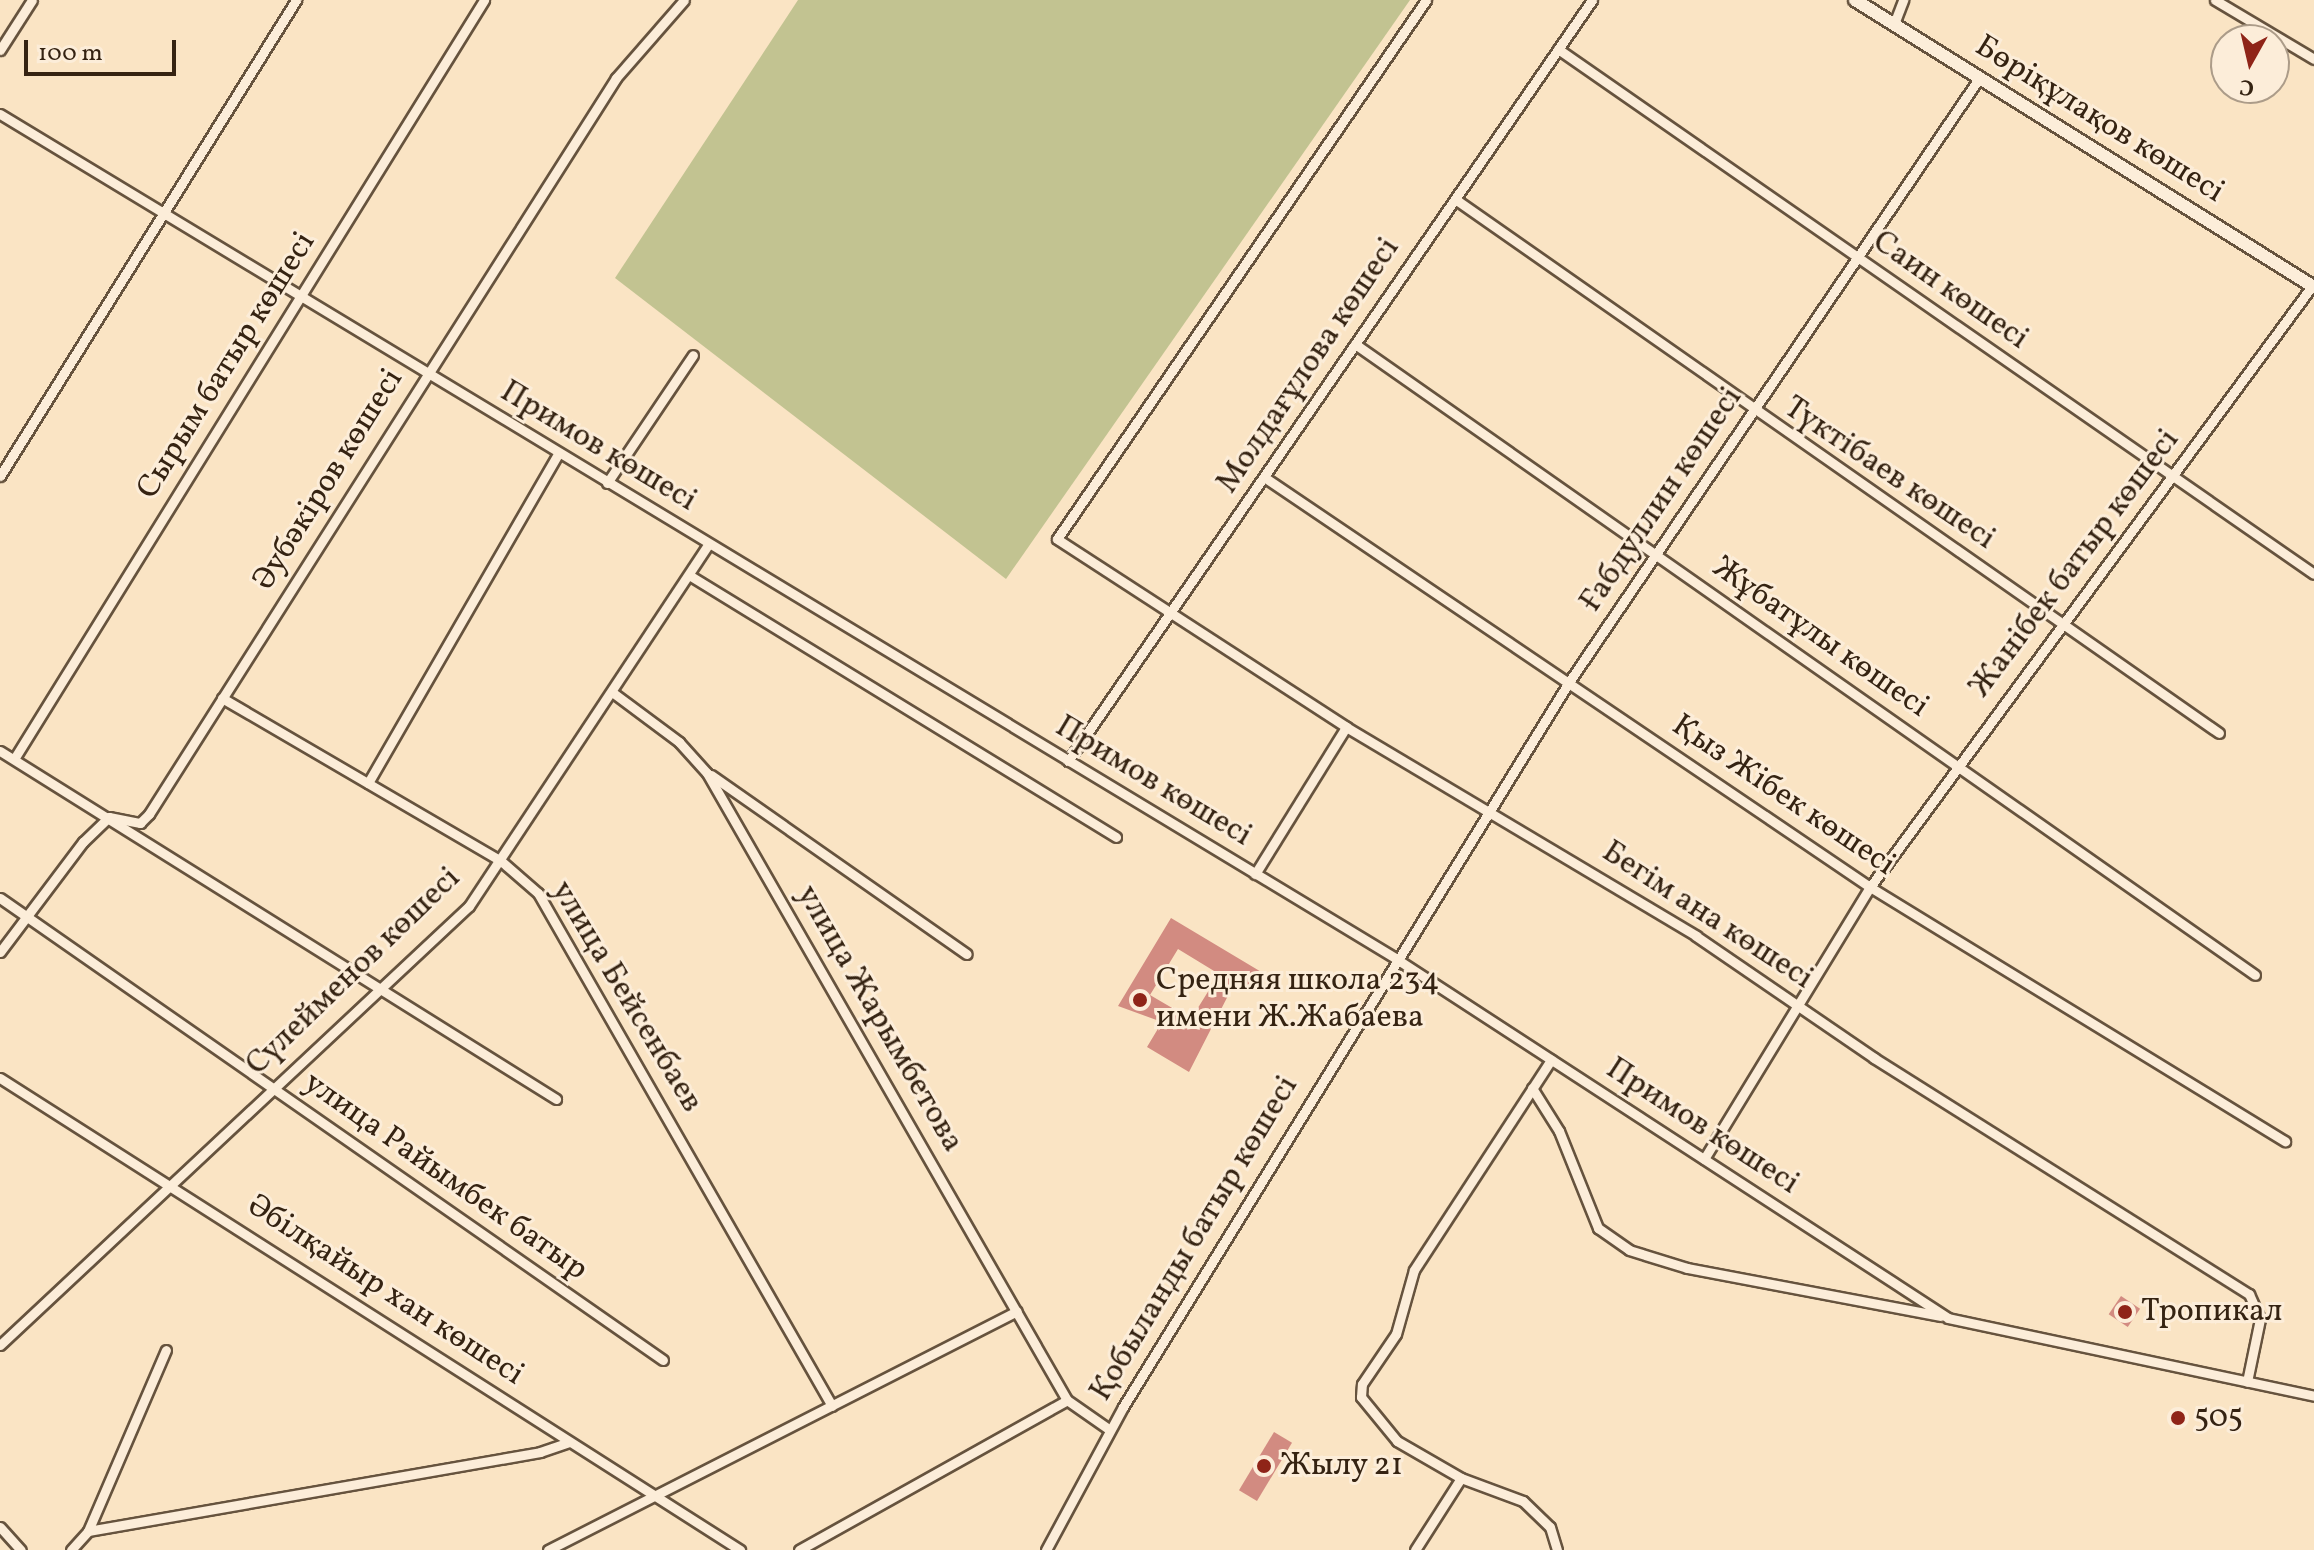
<!DOCTYPE html>
<meta charset="utf-8">
<style>
body{margin:0}
#map{position:relative;width:2314px;height:1550px;overflow:hidden;background:#fae4c4;font-family:Vollkorn,serif}
div>[style]{position:absolute}
[style*='--x']{left:calc(var(--x)*1px);top:calc(var(--y)*1px);width:calc(var(--w)*1px);rotate:calc(var(--a)*1deg)}
.green>*{inset:0;background:#c2c391}
.building>*{inset:0;background:#d28b81;transform-origin:0 0}
.roads{filter:drop-shadow(2px 0 #66533e) drop-shadow(-2px 0 #66533e) drop-shadow(0 2px #66533e) drop-shadow(0 -2px #66533e)}
.street>*{height:9px;margin:-4.5px;padding:0 4.5px;transform-origin:4.5px;border-radius:4.5px;background:#fcedd9}
.secondary>*{height:12px;margin:-6px;padding:0 6px;transform-origin:6px;border-radius:6px;background:#fcedd9}
.dots>*{width:22px;height:22px;translate:-50% -50%;box-sizing:border-box;border:4px solid #fcedd9;border-radius:50%}
span{translate:-50% -50%;white-space:nowrap;text-align:center;line-height:1.15;-webkit-text-stroke:6px #fcedd9;paint-order:stroke}
.street-label{font-size:32px;color:#352312}
.poi-label{font-size:32px;color:#352312}
.left{translate:0 -50%;text-align:left}
.north{position:absolute;left:2210px;top:24px;width:80px;height:80px;box-sizing:border-box;background:#fcedd9;border:2px solid #ac9c89;border-radius:50%;rotate:188deg;font-size:22px;font-weight:700;line-height:32px;text-align:center;color:#352312}
.north::after{content:'';display:block;margin:auto;width:28px;height:36px;background:#8f2418;clip-path:polygon(50% 0,100% 100%,50% 72%,0 100%)}
.scale{position:absolute;left:24px;top:40px;width:152px;height:36px;box-sizing:border-box;border:4px solid #352312;border-top:0;padding-left:10px;font-size:24px;line-height:28px;white-space:nowrap;color:#352312;-webkit-text-stroke:6px #fcedd9;paint-order:stroke}
</style>
<div id="map">
<div class="green">
<div style="clip-path:polygon(798px 0,1410px 0,1006px 579px,615px 278px)"></div>
</div>
<div class="building">
<div style="clip-path:polygon(evenodd,1171px 918px,1263px 973px,1251px 992px,1235px 982px,1189px 1072px,1147px 1047px,1162px 1022px,1118px 1006px,1171px 918px,1178px 949px,1219px 974px,1191px 1019px,1150px 995px,1178px 949px)"></div>
<div style="left:2121px;top:1296px;width:23px;height:22px;rotate:34deg"></div>
<div style="left:1274px;top:1432px;width:21px;height:68px;rotate:31deg"></div>
</div>
<div class="roads">
<div class="street">
<div style="--x:1426;--y:0;--w:653;--a:124.4"></div>
<div style="--x:1057;--y:539;--w:345;--a:33"></div>
<div style="--x:1346;--y:727;--w:408;--a:30.8"></div>
<div style="--x:1696;--y:936;--w:216;--a:34.4"></div>
<div style="--x:1874;--y:1058;--w:443;--a:32.2"></div>
<div style="--x:2249;--y:1294;--w:27;--a:66"></div>
<div style="--x:2260;--y:1319;--w:64;--a:101.7"></div>
<div style="--x:2215;--y:0;--w:115;--a:30.8"></div>
<div style="--x:1894;--y:24;--w:26;--a:-69"></div>
<div style="--x:1558;--y:49;--w:920;--a:34.78"></div>
<div style="--x:0;--y:50;--w:59;--a:-57.4"></div>
<div style="--x:0;--y:114;--w:1630;--a:31.17"></div>
<div style="--x:1395;--y:958;--w:660;--a:33.06"></div>
<div style="--x:1948;--y:1318;--w:374;--a:12"></div>
<div style="--x:1455;--y:199;--w:932;--a:34.95"></div>
<div style="--x:1355;--y:344;--w:1099;--a:35.03"></div>
<div style="--x:0;--y:476;--w:561;--a:-58.12"></div>
<div style="--x:1264;--y:477;--w:732;--a:34.08"></div>
<div style="--x:1870;--y:887;--w:487;--a:31.5"></div>
<div style="--x:607;--y:483;--w:154;--a:-56.1"></div>
<div style="--x:689;--y:575;--w:501;--a:31.53"></div>
<div style="--x:612;--y:692;--w:84;--a:36.7"></div>
<div style="--x:679;--y:742;--w:42;--a:47.9"></div>
<div style="--x:707;--y:773;--w:723;--a:60.14"></div>
<div style="--x:222;--y:698;--w:323;--a:30.3"></div>
<div style="--x:501;--y:861;--w:49;--a:40.9"></div>
<div style="--x:538;--y:893;--w:591;--a:60.18"></div>
<div style="--x:0;--y:751;--w:656;--a:32.04"></div>
<div style="--x:14;--y:759;--w:893;--a:-58.23"></div>
<div style="--x:1068;--y:761;--w:924;--a:-55.45"></div>
<div style="--x:711;--y:775;--w:312;--a:35"></div>
<div style="--x:368;--y:783;--w:380;--a:-60"></div>
<div style="--x:1255;--y:874;--w:173;--a:-58.2"></div>
<div style="--x:0;--y:898;--w:808;--a:34.87"></div>
<div style="--x:0;--y:952;--w:138;--a:-53"></div>
<div style="--x:83;--y:842;--w:36;--a:-44"></div>
<div style="--x:109;--y:817;--w:32;--a:11"></div>
<div style="--x:140;--y:823;--w:13;--a:-45"></div>
<div style="--x:149;--y:814;--w:872;--a:-57.6"></div>
<div style="--x:616;--y:78;--w:103;--a:-48.9"></div>
<div style="--x:0;--y:1078;--w:878;--a:32.53"></div>
<div style="--x:1532;--y:1088;--w:51;--a:57.9"></div>
<div style="--x:1559;--y:1131;--w:105;--a:68.1"></div>
<div style="--x:1598;--y:1228;--w:38;--a:35"></div>
<div style="--x:1629;--y:1250;--w:61;--a:17.2"></div>
<div style="--x:1687;--y:1268;--w:258;--a:10.7"></div>
<div style="--x:1704;--y:1159;--w:319;--a:-58.6"></div>
<div style="--x:1870;--y:887;--w:746;--a:-53.67"></div>
<div style="--x:0;--y:1345;--w:642;--a:-43.11"></div>
<div style="--x:469;--y:906;--w:434;--a:-56.5"></div>
<div style="--x:1461;--y:1478;--w:66;--a:20.4"></div>
<div style="--x:1523;--y:1501;--w:37;--a:44"></div>
<div style="--x:1550;--y:1527;--w:24;--a:73"></div>
<div style="--x:0;--y:1527;--w:31;--a:48"></div>
<div style="--x:88;--y:1531;--w:459;--a:-9.9"></div>
<div style="--x:540;--y:1452;--w:31;--a:-19"></div>
<div style="--x:71;--y:1550;--w:25;--a:-48"></div>
<div style="--x:88;--y:1531;--w:197;--a:-66.7"></div>
<div style="--x:548;--y:1550;--w:526;--a:-27"></div>
<div style="--x:799;--y:1550;--w:307;--a:-29.2"></div>
<div style="--x:1067;--y:1400;--w:52;--a:34.9"></div>
<div style="--x:1046;--y:1550;--w:162;--a:-61.7"></div>
<div style="--x:1123;--y:1407;--w:851;--a:-58.4"></div>
<div style="--x:1569;--y:682;--w:731;--a:-55.81"></div>
<div style="--x:1415;--y:1550;--w:85;--a:-57.4"></div>
<div style="--x:1461;--y:1478;--w:74;--a:-150"></div>
<div style="--x:1397;--y:1441;--w:57;--a:-129.3"></div>
<div style="--x:1361;--y:1397;--w:13;--a:-86"></div>
<div style="--x:1362;--y:1384;--w:60;--a:-55.8"></div>
<div style="--x:1396;--y:1334;--w:66;--a:-74.3"></div>
<div style="--x:1414;--y:1270;--w:251;--a:-56.9"></div>
</div>
<div class="secondary">
<div style="--x:1855;--y:0;--w:541;--a:32.02"></div>
</div>
</div>
<div class="dots">
<div style="left:1140px;top:1000px;background:#8f2418"></div>
<div style="left:2125px;top:1312px;background:#8f2418"></div>
<div style="left:2178px;top:1418px;background:#8f2418"></div>
<div style="left:1264px;top:1466px;background:#8f2418"></div>
</div>
<div class="street-label">
<span style="left:2099px;top:120px;rotate:32deg">Бөріқұлақов көшесі</span>
<span style="left:1950px;top:291px;rotate:35deg">Саин көшесі</span>
<span style="left:227px;top:366px;rotate:-58deg">Сырым батыр көшесі</span>
<span style="left:1309px;top:366px;rotate:-56deg">Молдағұлова көшесі</span>
<span style="left:598px;top:447px;rotate:31deg">Примов көшесі</span>
<span style="left:1889px;top:474px;rotate:34deg">Түктібаев көшесі</span>
<span style="left:329px;top:480px;rotate:-58deg">Әубәкіров көшесі</span>
<span style="left:1662px;top:500px;rotate:-56deg">Ғабдуллин көшесі</span>
<span style="left:2075px;top:564px;rotate:-53deg">Жанібек батыр көшесі</span>
<span style="left:1820px;top:638px;rotate:35deg">Жұбатұлы көшесі</span>
<span style="left:1153px;top:782px;rotate:31deg">Примов көшесі</span>
<span style="left:1783px;top:796px;rotate:34deg">Қыз Жібек көшесі</span>
<span style="left:1707px;top:916px;rotate:33deg">Бегім ана көшесі</span>
<span style="left:354px;top:972px;rotate:-44deg">Сүлейменов көшесі</span>
<span style="left:626px;top:997px;rotate:59deg">улица Бейсенбаев</span>
<span style="left:879px;top:1019px;rotate:60deg">улица Жарымбетова</span>
<span style="left:1702px;top:1127px;rotate:33deg">Примов көшесі</span>
<span style="left:445px;top:1177px;rotate:35deg">улица Райымбек батыр</span>
<span style="left:1195px;top:1239px;rotate:-59deg">Қобыланды батыр көшесі</span>
<span style="left:385px;top:1291px;rotate:33deg">Әбілқайыр хан көшесі</span>
</div>
<div class="poi-label">
<span class="left" style="left:1156px;top:1000px">Средняя школа 234<br>имени Ж.Жабаева</span>
<span class="left" style="left:2141px;top:1312px">Тропикал</span>
<span class="left" style="left:2194px;top:1418px">505</span>
<span class="left" style="left:1280px;top:1466px">Жылу 21</span>
</div>
<div class="north">С</div>
<div class="scale">100 m</div>
</div>
